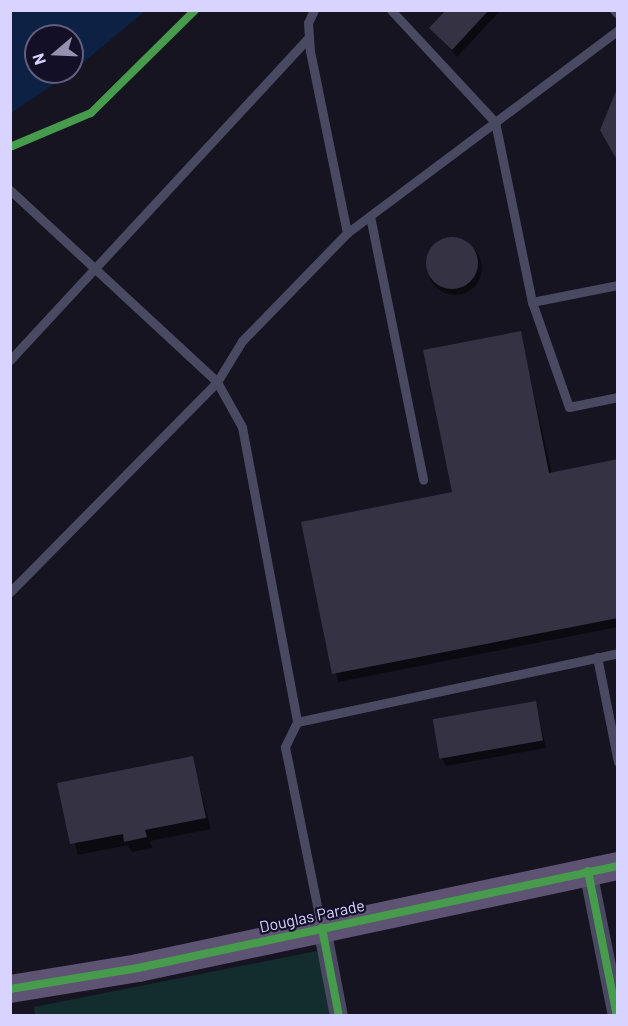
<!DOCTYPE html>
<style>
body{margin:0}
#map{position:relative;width:628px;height:1026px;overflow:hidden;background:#161421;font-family:Barlow,sans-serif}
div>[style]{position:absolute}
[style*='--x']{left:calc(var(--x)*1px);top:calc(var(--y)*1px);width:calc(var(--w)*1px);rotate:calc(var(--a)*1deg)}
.green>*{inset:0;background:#132c2d}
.water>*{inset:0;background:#0d2144}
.shadow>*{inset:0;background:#0007}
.round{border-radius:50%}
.building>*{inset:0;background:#343243;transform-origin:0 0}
.lane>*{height:9px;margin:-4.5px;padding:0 4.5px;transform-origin:4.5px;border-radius:4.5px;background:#4a4962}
.street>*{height:18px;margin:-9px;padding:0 9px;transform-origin:9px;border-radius:9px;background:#4a4962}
.primary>*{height:28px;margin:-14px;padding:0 14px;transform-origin:14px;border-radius:14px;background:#5e5373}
.cycleway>*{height:8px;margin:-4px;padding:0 4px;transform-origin:4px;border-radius:4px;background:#469c4c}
span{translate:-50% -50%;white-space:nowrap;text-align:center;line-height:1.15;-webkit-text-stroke:4.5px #130f26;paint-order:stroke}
.street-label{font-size:16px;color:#d9d4ff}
.frame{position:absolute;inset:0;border:12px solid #d9d4ff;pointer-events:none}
.north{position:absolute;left:24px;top:24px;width:60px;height:60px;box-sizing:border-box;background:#130f26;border:2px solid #625e7d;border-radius:50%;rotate:251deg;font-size:16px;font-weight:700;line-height:24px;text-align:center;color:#d9d4ff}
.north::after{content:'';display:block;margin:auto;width:21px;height:27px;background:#9591b1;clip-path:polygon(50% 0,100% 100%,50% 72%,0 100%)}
</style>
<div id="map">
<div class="green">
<div style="clip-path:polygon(327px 949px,340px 1015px,35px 1016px,34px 1007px)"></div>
</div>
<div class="water">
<div style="clip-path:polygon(11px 10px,145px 10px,145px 11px,72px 72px,72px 36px,36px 36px,36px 72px,72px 72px,11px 113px)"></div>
</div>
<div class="shadow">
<div style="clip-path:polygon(448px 10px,501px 10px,457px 57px,431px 28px)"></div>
<div class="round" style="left:428px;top:241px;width:54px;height:54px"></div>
<div style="clip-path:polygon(520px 332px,552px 474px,618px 461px,618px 627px,338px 682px,303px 523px,453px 494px)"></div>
<div style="clip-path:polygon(535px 702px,546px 748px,446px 766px,441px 757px)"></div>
<div style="clip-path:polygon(192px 758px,211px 829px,150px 841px,152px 848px,132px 852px,128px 845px,78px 855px,59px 784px)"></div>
</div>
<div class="building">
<div style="clip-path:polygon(446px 10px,489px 10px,452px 50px,429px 28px)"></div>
<div style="clip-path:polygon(618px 86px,618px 162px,600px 130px)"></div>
<div class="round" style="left:426px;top:237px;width:52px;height:52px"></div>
<div style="clip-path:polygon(521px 331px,549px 473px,618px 459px,618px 618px,332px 674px,301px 522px,452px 492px,423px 350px)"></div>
<div style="left:536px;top:701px;width:40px;height:105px;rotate:80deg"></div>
<div style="clip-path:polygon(193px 756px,206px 818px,145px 830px,147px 837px,124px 842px,123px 834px,70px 844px,57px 783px)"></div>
</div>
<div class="lane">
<div style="--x:314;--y:10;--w:14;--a:115"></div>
<div style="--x:308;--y:23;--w:28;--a:86"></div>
<div style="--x:310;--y:51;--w:186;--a:78.5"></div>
<div style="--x:391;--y:10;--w:153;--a:47.1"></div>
<div style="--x:495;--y:122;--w:184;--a:78.4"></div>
<div style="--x:532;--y:302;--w:88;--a:-11.2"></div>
<div style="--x:614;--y:10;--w:6;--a:45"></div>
<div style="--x:10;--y:190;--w:282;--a:42.8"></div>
<div style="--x:217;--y:382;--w:51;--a:60.9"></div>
<div style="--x:242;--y:427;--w:300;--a:79.4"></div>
<div style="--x:297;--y:722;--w:28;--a:116"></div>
<div style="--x:285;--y:747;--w:182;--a:78.6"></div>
<div style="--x:370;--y:216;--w:269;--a:78.6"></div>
<div style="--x:532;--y:302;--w:111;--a:70.6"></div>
<div style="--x:569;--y:407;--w:50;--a:-11.5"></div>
<div style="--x:10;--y:360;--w:440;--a:-47.2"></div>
<div style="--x:10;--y:592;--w:295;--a:-45.4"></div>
<div style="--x:217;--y:382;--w:48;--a:-58.6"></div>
<div style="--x:242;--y:341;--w:151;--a:-45.8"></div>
<div style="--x:347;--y:233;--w:339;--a:-36.8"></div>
<div style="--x:597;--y:657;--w:107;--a:78.7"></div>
<div style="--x:297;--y:722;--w:328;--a:-12.1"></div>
</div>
<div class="street">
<div style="--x:588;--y:871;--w:148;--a:78.7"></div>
<div style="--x:322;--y:928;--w:90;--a:79.1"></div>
</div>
<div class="primary">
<div style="--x:10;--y:989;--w:130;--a:-9.3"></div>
<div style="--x:138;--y:968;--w:491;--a:-12"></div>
</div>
<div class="cycleway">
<div style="--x:10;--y:147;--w:88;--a:-22.8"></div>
<div style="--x:91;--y:113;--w:146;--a:-44.7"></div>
<div style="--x:588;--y:871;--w:148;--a:78.7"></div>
<div style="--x:322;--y:928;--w:90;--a:79.1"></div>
<div style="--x:10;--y:989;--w:130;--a:-9.3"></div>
<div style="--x:138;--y:968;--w:491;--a:-12"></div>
</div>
<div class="street-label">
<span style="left:312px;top:916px;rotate:-12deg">Douglas Parade</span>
</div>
<div class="frame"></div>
<div class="north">N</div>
</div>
